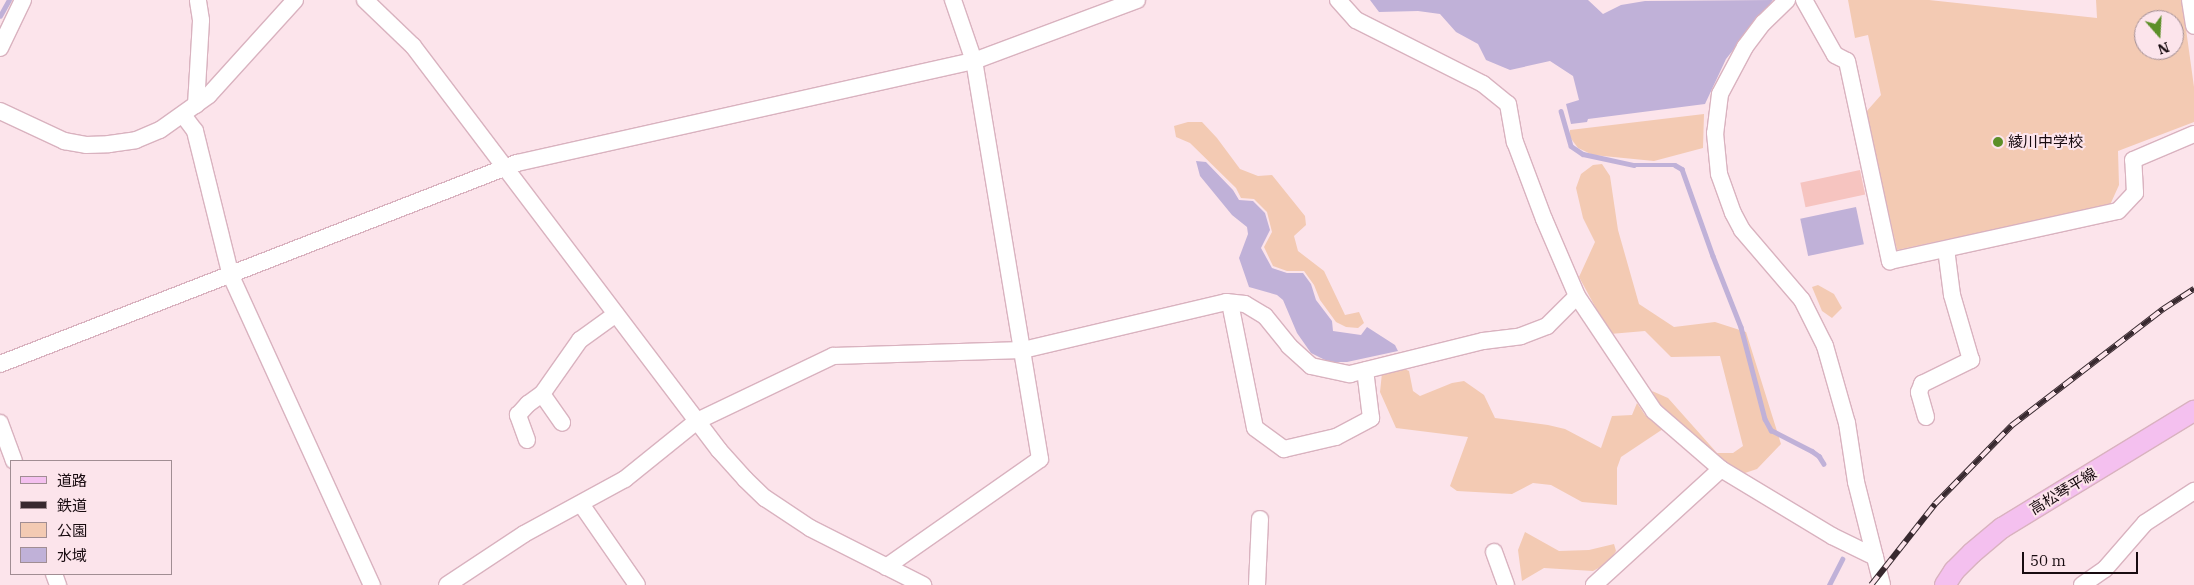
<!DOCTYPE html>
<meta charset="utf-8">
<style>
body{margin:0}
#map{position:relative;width:2194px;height:585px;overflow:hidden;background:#fce4eb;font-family:"IBM Plex Serif","Noto Sans JP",serif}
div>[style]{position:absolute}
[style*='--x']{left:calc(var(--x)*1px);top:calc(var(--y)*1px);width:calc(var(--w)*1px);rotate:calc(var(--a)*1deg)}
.green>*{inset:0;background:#f3cab3}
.water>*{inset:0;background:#c0b1d8;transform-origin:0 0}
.stream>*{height:4.5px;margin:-2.25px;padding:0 2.25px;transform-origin:2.25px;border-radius:2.25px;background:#c0b1d8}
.building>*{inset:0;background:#f6c4c0;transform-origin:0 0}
.roads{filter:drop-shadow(1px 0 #d9b2bf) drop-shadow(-1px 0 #d9b2bf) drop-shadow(0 1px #d9b2bf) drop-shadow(0 -1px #d9b2bf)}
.minor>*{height:16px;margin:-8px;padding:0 8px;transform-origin:8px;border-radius:8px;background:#fff}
.major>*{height:20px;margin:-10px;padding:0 10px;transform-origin:10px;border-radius:10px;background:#f4c0ef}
.rail>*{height:5.5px;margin-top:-2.75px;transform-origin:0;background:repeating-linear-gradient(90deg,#fce4eb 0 11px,#38292f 0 22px);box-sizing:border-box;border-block:1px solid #38292f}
.dots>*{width:14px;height:14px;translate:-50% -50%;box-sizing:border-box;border:2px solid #fce4eb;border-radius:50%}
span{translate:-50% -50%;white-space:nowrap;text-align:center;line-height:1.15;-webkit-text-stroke:4px #fce4eb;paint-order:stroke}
.poi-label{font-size:15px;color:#180b10}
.left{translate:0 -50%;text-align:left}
.street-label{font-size:15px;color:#180b10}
.legend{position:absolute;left:10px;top:460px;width:162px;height:115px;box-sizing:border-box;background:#fce4eb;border:1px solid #a18d93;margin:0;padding:6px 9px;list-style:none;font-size:15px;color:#180b10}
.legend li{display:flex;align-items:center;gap:10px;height:25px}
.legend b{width:25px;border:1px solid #a18d93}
.north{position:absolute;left:2134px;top:10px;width:50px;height:50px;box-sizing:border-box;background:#fce4eb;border:1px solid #a18d93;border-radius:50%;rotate:161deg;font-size:14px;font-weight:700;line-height:20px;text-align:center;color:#180b10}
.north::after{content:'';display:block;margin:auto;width:18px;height:22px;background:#5c8f28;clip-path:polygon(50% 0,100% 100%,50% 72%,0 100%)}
.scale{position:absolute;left:2022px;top:552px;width:116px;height:22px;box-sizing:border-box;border:2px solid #180b10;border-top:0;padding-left:6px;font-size:15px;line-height:18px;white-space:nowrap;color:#180b10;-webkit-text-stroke:4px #fce4eb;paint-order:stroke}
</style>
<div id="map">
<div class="green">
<div style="clip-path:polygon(evenodd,1848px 0,1929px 0,2097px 18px,2096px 0,2182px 0,2194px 87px,2194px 122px,2118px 151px,2119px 185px,2110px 205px,1897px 250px,1866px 112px,1881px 95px,1868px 35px,1855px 38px,1848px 0,2144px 20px,2174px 20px,2174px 50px,2144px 50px,2144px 20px)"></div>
<div style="clip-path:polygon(1704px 114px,1703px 148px,1654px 161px,1593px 155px,1578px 148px,1569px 136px,1570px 130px)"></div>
<div style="clip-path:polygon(1188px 122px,1202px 122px,1217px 138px,1240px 169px,1258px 176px,1272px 175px,1305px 216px,1306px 225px,1294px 236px,1298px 251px,1324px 271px,1345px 315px,1359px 312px,1364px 323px,1358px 328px,1346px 327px,1336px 322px,1320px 300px,1314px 285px,1304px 271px,1287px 271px,1273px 266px,1264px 247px,1272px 232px,1267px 212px,1254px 199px,1241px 198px,1236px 188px,1190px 143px,1176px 137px,1174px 126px)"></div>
<div style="clip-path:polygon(1602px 164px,1610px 176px,1618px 230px,1639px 304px,1674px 327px,1715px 322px,1746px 332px,1781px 444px,1757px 469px,1742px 474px,1717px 458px,1665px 413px,1652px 391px,1668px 398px,1717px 453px,1733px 453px,1743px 446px,1720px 356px,1671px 357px,1645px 331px,1610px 334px,1579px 277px,1595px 242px,1583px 218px,1576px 188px,1581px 174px,1593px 165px)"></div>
<div style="clip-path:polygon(1818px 285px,1834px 294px,1842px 308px,1832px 318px,1822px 311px,1812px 287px)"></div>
<div style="clip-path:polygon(1400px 367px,1409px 371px,1413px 391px,1420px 396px,1452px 383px,1464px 381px,1484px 395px,1495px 418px,1548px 425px,1565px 429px,1601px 448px,1612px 416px,1632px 415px,1637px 403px,1645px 415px,1663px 429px,1621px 457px,1617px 468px,1617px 505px,1582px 502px,1551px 485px,1533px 483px,1512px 494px,1457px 491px,1450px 486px,1468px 437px,1396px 428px,1380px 392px,1382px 373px)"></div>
<div style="clip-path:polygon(1525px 532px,1559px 551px,1589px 550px,1614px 544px,1616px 551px,1608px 563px,1593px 571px,1544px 568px,1522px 581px,1518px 550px)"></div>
</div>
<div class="water">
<div style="clip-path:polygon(1370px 0,1588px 0,1603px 14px,1621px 5px,1645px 1px,1773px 0,1726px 59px,1705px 104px,1588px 119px,1587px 122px,1571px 124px,1566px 104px,1579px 100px,1573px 76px,1550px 61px,1510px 70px,1486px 60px,1478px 44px,1456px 32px,1440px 14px,1418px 11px,1379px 12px)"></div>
<div style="clip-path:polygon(1196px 161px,1206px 162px,1233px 190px,1239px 200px,1253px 201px,1265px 213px,1270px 230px,1261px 248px,1272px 268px,1287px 273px,1303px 273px,1311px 284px,1316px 300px,1332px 321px,1333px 331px,1361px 335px,1367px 327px,1395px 345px,1398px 351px,1347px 362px,1329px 362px,1311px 353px,1297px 333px,1283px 300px,1277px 295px,1249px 287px,1239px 258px,1248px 234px,1247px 227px,1232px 215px,1200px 176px)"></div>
<div style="left:1856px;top:207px;width:38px;height:57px;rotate:78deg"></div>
</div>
<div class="stream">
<div style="--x:0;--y:16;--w:18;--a:-61"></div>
<div style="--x:1561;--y:111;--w:36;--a:74"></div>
<div style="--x:1571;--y:146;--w:14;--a:34"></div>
<div style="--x:1583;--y:154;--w:52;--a:12.2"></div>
<div style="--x:1634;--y:165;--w:41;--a:0"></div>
<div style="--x:1675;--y:165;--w:8;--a:30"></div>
<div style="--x:1682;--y:169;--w:92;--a:70.4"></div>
<div style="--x:1713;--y:256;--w:76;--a:68.5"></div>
<div style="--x:1741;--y:327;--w:95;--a:75.4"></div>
<div style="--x:1765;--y:419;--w:13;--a:61"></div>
<div style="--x:1771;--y:430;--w:46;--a:27.1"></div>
<div style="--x:1812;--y:451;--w:9;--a:36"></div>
<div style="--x:1819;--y:456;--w:9;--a:58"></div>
<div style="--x:1829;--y:585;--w:29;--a:-63"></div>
</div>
<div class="building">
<div style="left:1860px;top:170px;width:25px;height:61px;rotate:78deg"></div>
</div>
<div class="roads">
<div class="minor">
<div style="--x:365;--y:0;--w:66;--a:43.8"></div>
<div style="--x:413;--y:46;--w:507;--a:52.86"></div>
<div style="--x:719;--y:450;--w:39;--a:48"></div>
<div style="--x:745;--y:479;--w:28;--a:44"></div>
<div style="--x:765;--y:498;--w:54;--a:33.7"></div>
<div style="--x:810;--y:528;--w:127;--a:26.8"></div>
<div style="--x:1338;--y:0;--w:27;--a:48"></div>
<div style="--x:1356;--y:20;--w:142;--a:26.7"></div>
<div style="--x:1483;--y:84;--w:32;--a:39"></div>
<div style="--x:1508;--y:104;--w:39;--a:80"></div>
<div style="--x:1515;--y:142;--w:82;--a:69.4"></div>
<div style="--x:1544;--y:219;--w:84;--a:66.8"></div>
<div style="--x:1577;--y:296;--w:138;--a:56.2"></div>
<div style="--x:1654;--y:411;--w:89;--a:40.9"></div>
<div style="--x:1721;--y:469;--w:130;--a:31.1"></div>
<div style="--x:1832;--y:536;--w:48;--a:26"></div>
<div style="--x:1787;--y:0;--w:33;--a:136"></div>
<div style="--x:1763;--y:23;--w:30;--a:127"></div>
<div style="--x:1745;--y:47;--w:53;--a:118"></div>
<div style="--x:1720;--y:94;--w:39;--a:97"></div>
<div style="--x:1715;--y:133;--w:41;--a:84.4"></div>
<div style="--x:1719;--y:174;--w:41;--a:70.3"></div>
<div style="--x:1733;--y:213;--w:19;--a:62"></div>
<div style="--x:1742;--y:230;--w:92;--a:49.4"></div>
<div style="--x:1802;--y:300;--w:51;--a:63.4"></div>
<div style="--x:1825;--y:346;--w:80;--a:74.1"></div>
<div style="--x:1847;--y:423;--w:60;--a:81.3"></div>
<div style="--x:1856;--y:482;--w:106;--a:75.8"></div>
<div style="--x:1804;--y:0;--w:63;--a:60.6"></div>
<div style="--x:1835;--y:55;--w:13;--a:27"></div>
<div style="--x:1847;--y:61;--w:205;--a:77.9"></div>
<div style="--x:1890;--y:261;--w:233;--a:-12.4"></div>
<div style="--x:2118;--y:211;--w:25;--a:-47"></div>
<div style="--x:2135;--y:193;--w:33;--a:-93"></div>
<div style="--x:2133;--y:160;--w:66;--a:-23.1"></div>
<div style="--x:2190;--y:0;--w:26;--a:81"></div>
<div style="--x:0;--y:48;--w:53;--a:-64.4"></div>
<div style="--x:196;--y:105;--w:85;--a:-86.6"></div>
<div style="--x:201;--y:20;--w:20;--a:-99"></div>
<div style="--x:0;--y:111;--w:71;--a:25.1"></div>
<div style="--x:64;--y:141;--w:22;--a:10"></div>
<div style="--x:86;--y:145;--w:23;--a:-2"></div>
<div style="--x:109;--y:144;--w:27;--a:-8"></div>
<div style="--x:136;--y:140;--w:26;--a:-23"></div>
<div style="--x:160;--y:130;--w:60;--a:-35.5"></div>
<div style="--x:209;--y:95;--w:128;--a:-47.8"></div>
<div style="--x:183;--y:115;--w:20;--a:53"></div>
<div style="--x:195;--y:131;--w:149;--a:76.1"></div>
<div style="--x:231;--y:276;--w:340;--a:65.5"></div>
<div style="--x:1230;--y:303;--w:127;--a:78.7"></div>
<div style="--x:1255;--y:428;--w:36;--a:36"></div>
<div style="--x:1284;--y:449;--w:53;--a:-13"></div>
<div style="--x:1336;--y:437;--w:40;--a:-28"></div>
<div style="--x:1371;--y:418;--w:48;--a:-97.1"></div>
<div style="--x:0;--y:364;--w:555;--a:-21.25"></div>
<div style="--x:517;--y:163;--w:468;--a:-12.6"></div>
<div style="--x:974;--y:61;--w:174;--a:-20.5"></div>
<div style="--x:542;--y:394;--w:35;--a:55"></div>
<div style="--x:1926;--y:417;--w:26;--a:-106"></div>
<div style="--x:1919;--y:392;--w:9;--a:-69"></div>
<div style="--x:1922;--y:384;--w:55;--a:-26.1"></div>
<div style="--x:1971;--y:360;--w:68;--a:-106.3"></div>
<div style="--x:1952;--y:295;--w:46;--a:-97.4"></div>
<div style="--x:0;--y:423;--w:40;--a:69.8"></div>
<div style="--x:527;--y:440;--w:27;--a:-110"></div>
<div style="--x:518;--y:415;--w:15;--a:-48"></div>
<div style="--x:528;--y:404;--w:17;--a:-36"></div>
<div style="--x:542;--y:394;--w:66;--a:-54.9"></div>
<div style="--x:580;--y:340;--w:44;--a:-35.8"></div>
<div style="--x:581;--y:504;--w:98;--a:55.3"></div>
<div style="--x:1494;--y:552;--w:35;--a:70"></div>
<div style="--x:886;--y:567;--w:188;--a:-35"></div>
<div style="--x:1040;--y:459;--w:403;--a:-99.4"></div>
<div style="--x:974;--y:61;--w:65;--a:-109"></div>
<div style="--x:54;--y:574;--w:12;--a:70"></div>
<div style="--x:447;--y:585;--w:92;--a:-33.5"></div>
<div style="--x:524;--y:534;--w:115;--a:-28.6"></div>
<div style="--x:625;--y:479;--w:92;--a:-38.9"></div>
<div style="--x:697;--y:421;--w:151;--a:-25.5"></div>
<div style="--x:833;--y:356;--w:190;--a:-1.8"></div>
<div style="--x:1023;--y:350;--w:209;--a:-13.3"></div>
<div style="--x:1226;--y:302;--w:19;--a:6"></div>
<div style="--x:1245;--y:304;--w:23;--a:31"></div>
<div style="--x:1265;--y:316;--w:38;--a:51"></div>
<div style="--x:1289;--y:346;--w:30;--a:42"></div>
<div style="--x:1311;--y:366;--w:40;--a:12"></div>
<div style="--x:1350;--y:374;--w:137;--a:-13.9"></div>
<div style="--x:1483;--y:341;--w:38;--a:-7"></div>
<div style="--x:1521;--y:336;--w:28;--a:-21"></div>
<div style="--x:1547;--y:326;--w:42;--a:-45"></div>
<div style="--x:1257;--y:585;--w:66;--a:-87.4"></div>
<div style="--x:1594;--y:585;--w:172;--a:-42.4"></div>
<div style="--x:2082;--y:585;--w:28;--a:-35"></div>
<div style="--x:2105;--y:569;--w:61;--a:-49"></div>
<div style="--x:2145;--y:523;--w:59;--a:-33.1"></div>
</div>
<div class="major">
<div style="--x:1945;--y:585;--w:17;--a:-57"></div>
<div style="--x:1954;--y:571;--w:25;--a:-45"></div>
<div style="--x:1972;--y:553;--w:39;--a:-40"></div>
<div style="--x:2002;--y:528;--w:225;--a:-31.4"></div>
</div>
</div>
<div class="rail">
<div style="--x:1871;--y:585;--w:103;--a:-51.7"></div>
<div style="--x:1935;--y:504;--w:109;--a:-45.7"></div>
<div style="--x:2011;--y:426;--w:192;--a:-37.6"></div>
<div style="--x:2163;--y:309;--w:37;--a:-33"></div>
</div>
<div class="dots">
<div style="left:1998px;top:142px;background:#5c8f28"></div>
</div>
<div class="poi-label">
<span class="left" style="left:2008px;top:142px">綾川中学校</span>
</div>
<div class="street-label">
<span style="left:2063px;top:491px;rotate:-31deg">高松琴平線</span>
</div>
<ul class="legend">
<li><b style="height:6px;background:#f4c0ef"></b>道路</li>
<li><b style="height:6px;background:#38292f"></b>鉄道</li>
<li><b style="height:14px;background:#f3cab3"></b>公園</li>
<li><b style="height:14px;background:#c0b1d8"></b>水域</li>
</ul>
<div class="north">N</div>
<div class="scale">50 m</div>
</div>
